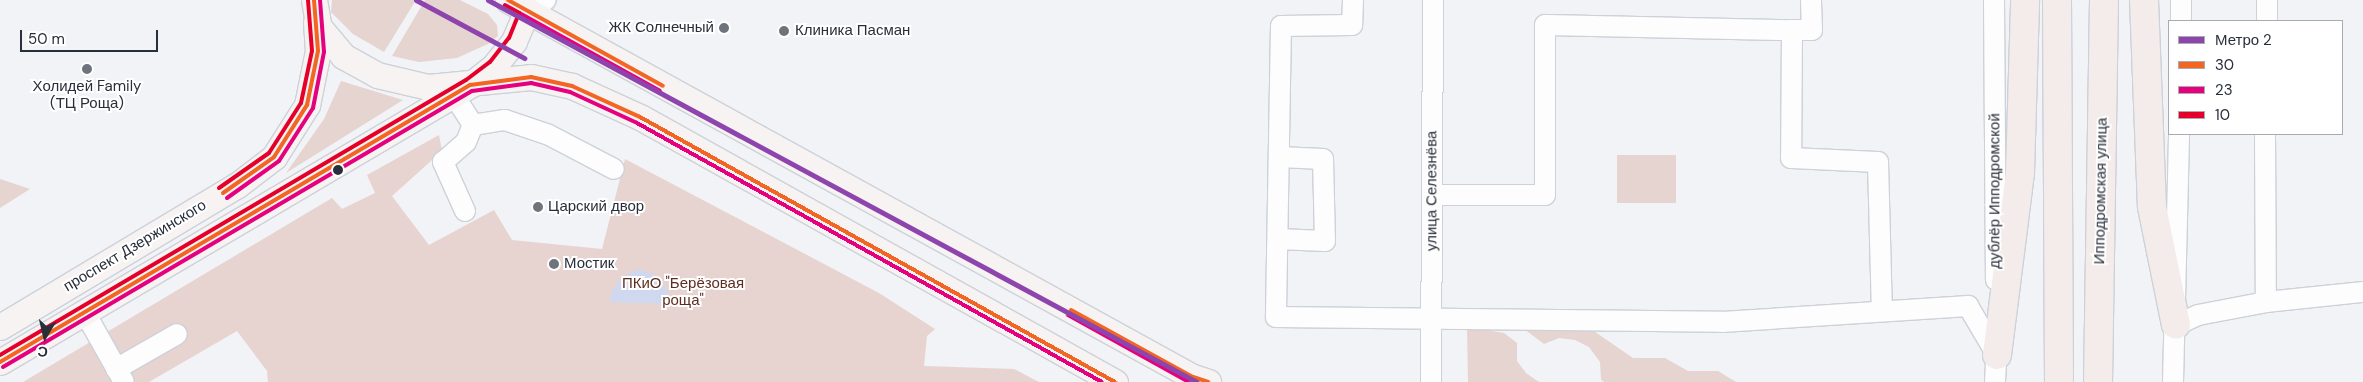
<!DOCTYPE html>
<meta charset="utf-8">
<style>
body{margin:0}
#map{position:relative;width:2363px;height:382px;overflow:hidden;background:#f1f3f7;font-family:"DM Sans",sans-serif}
div>[style]{position:absolute}
[style*='--x']{left:calc(var(--x)*1px);top:calc(var(--y)*1px);width:calc(var(--w)*1px);rotate:calc(var(--a)*1deg)}
.green>*{inset:0;background:#e6d4d0;transform-origin:0 0}
.forest>*{inset:0;background:#e7d4d0}
.water>*{inset:0;background:#cfd8ef}
.roads{filter:drop-shadow(1px 0 #cdd1d8) drop-shadow(-1px 0 #cdd1d8) drop-shadow(0 1px #cdd1d8) drop-shadow(0 -1px #cdd1d8)}
.minor>*{height:20px;margin:-10px;padding:0 10px;transform-origin:10px;border-radius:10px;background:#fdfdfe}
.major>*{height:25px;margin:-12.5px;padding:0 12.5px;transform-origin:12.5px;border-radius:12.5px;background:#f6f3f2}
.highway>*{height:28px;margin:-14px;padding:0 14px;transform-origin:14px;border-radius:14px;background:#f3ecea}
.bus-1>*{height:4px;margin:-2px;padding:0 2px;transform-origin:2px;border-radius:2px;background:#f26522}
.bus-2>*{height:4px;margin:-2px;padding:0 2px;transform-origin:2px;border-radius:2px;background:#e5007d}
.bus-3>*{height:4px;margin:-2px;padding:0 2px;transform-origin:2px;border-radius:2px;background:#e4002b}
.metro-1>*{height:5px;margin:-2.5px;padding:0 2.5px;transform-origin:2.5px;border-radius:2.5px;background:#8e44ad}
.dots>*{width:14px;height:14px;translate:-50% -50%;box-sizing:border-box;border:2px solid #fff;border-radius:50%}
span{translate:-50% -50%;white-space:nowrap;text-align:center;line-height:1.15;-webkit-text-stroke:4px #fff;paint-order:stroke}
.poi-label{font-size:15px;color:#282e3a}
.right{translate:-100% -50%;text-align:right}
.left{translate:0 -50%;text-align:left}
.street-label{font-size:15px;color:#282e3a}
.park-label{font-size:15px;color:#5d2d20}
.legend{position:absolute;left:2168px;top:20px;width:175px;height:115px;box-sizing:border-box;background:#fff;border:1px solid #a9abb0;margin:0;padding:6px 9px;list-style:none;font-size:15px;color:#282e3a}
.legend li{display:flex;align-items:center;gap:10px;height:25px}
.legend b{width:25px;border:1px solid #a9abb0}
.north{position:absolute;left:20px;top:312px;width:50px;height:50px;-webkit-text-stroke:4px #fff;paint-order:stroke;rotate:189deg;font-size:14px;font-weight:700;line-height:20px;text-align:center;color:#282e3a}
.north::after{content:'';display:block;margin:auto;width:18px;height:22px;background:#282e3a;clip-path:polygon(50% 0,100% 100%,50% 72%,0 100%)}
.scale{position:absolute;left:20px;top:30px;width:138px;height:22px;box-sizing:border-box;border:2px solid #282e3a;border-top:0;padding-left:6px;font-size:15px;line-height:18px;white-space:nowrap;color:#282e3a;-webkit-text-stroke:4px #fff;paint-order:stroke}
</style>
<div id="map">
<div class="green">
<div style="clip-path:polygon(332px 0,416px 0,384px 52px,353px 34px,331px 12px)"></div>
<div style="clip-path:polygon(425px 0,460px 0,488px 14px,497px 25px,498px 36px,490px 43px,457px 58px,419px 62px,392px 56px)"></div>
<div style="clip-path:polygon(341px 81px,403px 100px,286px 173px,324px 119px)"></div>
<div style="left:1617px;top:155px;width:59px;height:48px"></div>
<div style="clip-path:polygon(0 179px,30px 189px,0 208px)"></div>
<div style="clip-path:polygon(1467px 327px,1504px 333px,1517px 343px,1517px 361px,1526px 373px,1539px 382px,1468px 382px)"></div>
<div style="clip-path:polygon(1588px 327px,1633px 358px,1665px 358px,1688px 371px,1718px 371px,1736px 382px,1604px 382px,1601px 380px,1600px 362px,1589px 347px,1575px 340px,1559px 338px,1544px 344px,1524px 329px)"></div>
</div>
<div class="forest">
<div style="clip-path:polygon(439px 135px,442px 151px,392px 196px,429px 245px,494px 210px,512px 240px,602px 249px,625px 159px,879px 293px,935px 329px,927px 336px,924px 366px,1014px 369px,1039px 382px,268px 382px,267px 371px,237px 331px,149px 382px,23px 382px,332px 198px,342px 209px,375px 193px,367px 175px)"></div>
</div>
<div class="water">
<div style="clip-path:polygon(639px 269px,659px 277px,668px 292px,670px 304px,609px 302px,613px 289px,622px 277px)"></div>
</div>
<div class="roads">
<div class="minor">
<div style="--x:1353;--y:0;--w:25;--a:92"></div>
<div style="--x:1352;--y:25;--w:71;--a:179.2"></div>
<div style="--x:1281;--y:26;--w:291;--a:91"></div>
<div style="--x:1276;--y:317;--w:446;--a:0.6"></div>
<div style="--x:1722;--y:322;--w:247;--a:-3.7"></div>
<div style="--x:1968;--y:306;--w:57;--a:59.4"></div>
<div style="--x:1994;--y:0;--w:280;--a:89.6"></div>
<div style="--x:527;--y:10;--w:21;--a:-28"></div>
<div style="--x:2181;--y:21;--w:21;--a:-90"></div>
<div style="--x:2267;--y:21;--w:21;--a:-90"></div>
<div style="--x:1792;--y:30;--w:20;--a:0"></div>
<div style="--x:1812;--y:30;--w:30;--a:-92"></div>
<div style="--x:453;--y:94;--w:37;--a:57"></div>
<div style="--x:2265;--y:134;--w:168;--a:89.7"></div>
<div style="--x:1432;--y:195;--w:113;--a:0"></div>
<div style="--x:1545;--y:195;--w:170;--a:-90"></div>
<div style="--x:1545;--y:25;--w:247;--a:1.2"></div>
<div style="--x:1792;--y:30;--w:128;--a:90.4"></div>
<div style="--x:1791;--y:158;--w:87;--a:2.6"></div>
<div style="--x:1878;--y:162;--w:149;--a:88.5"></div>
<div style="--x:465;--y:211;--w:54;--a:-114.2"></div>
<div style="--x:443;--y:162;--w:30;--a:-41"></div>
<div style="--x:466;--y:142;--w:18;--a:-68"></div>
<div style="--x:473;--y:125;--w:32;--a:-9"></div>
<div style="--x:505;--y:120;--w:46;--a:18.8"></div>
<div style="--x:549;--y:135;--w:73;--a:27.6"></div>
<div style="--x:1278;--y:239;--w:47;--a:2.4"></div>
<div style="--x:1325;--y:241;--w:82;--a:-91.4"></div>
<div style="--x:1323;--y:159;--w:44;--a:-177.4"></div>
<div style="--x:84;--y:311;--w:81;--a:60.6"></div>
<div style="--x:2176;--y:325;--w:24;--a:-24"></div>
<div style="--x:2198;--y:315;--w:69;--a:-10.8"></div>
<div style="--x:2266;--y:302;--w:98;--a:-5.9"></div>
<div style="--x:116;--y:369;--w:70;--a:-29.8"></div>
<div style="--x:1431;--y:382;--w:382;--a:-89.7"></div>
<div style="--x:1995;--y:382;--w:40;--a:-87.1"></div>
<div style="--x:2173;--y:382;--w:248;--a:-88.6"></div>
</div>
<div class="major">
<div style="--x:314;--y:0;--w:27;--a:80"></div>
<div style="--x:319;--y:27;--w:38;--a:50"></div>
<div style="--x:343;--y:56;--w:39;--a:29"></div>
<div style="--x:377;--y:75;--w:52;--a:13.2"></div>
<div style="--x:428;--y:87;--w:103;--a:-5.5"></div>
<div style="--x:531;--y:77;--w:42;--a:12.4"></div>
<div style="--x:572;--y:86;--w:75;--a:24.5"></div>
<div style="--x:640;--y:117;--w:544;--a:29.16"></div>
<div style="--x:508;--y:0;--w:782;--a:28.83"></div>
<div style="--x:1193;--y:377;--w:16;--a:18"></div>
<div style="--x:0;--y:327;--w:275;--a:-30.9"></div>
<div style="--x:236;--y:186;--w:48;--a:-37.3"></div>
<div style="--x:274;--y:157;--w:62;--a:-57.6"></div>
<div style="--x:307;--y:105;--w:55;--a:-78.5"></div>
<div style="--x:318;--y:51;--w:29;--a:-94"></div>
<div style="--x:0;--y:362;--w:546;--a:-30.51"></div>
<div style="--x:470;--y:85;--w:31;--a:-38"></div>
<div style="--x:494;--y:66;--w:32;--a:-51"></div>
<div style="--x:514;--y:41;--w:34;--a:-67"></div>
</div>
<div class="highway">
<div style="--x:2057;--y:0;--w:382;--a:89.7"></div>
<div style="--x:2144;--y:0;--w:207;--a:87.8"></div>
<div style="--x:2152;--y:207;--w:120;--a:78.5"></div>
<div style="--x:1997;--y:355;--w:183;--a:-82.8"></div>
<div style="--x:2020;--y:173;--w:173;--a:-88.3"></div>
<div style="--x:2098;--y:382;--w:382;--a:-89.1"></div>
</div>
</div>
<div class="bus-1">
<div style="--x:508;--y:0;--w:177;--a:29"></div>
<div style="--x:223;--y:193;--w:62;--a:-35.2"></div>
<div style="--x:274;--y:157;--w:62;--a:-57.6"></div>
<div style="--x:307;--y:105;--w:55;--a:-78.5"></div>
<div style="--x:318;--y:51;--w:51;--a:-94.5"></div>
<div style="--x:1071;--y:310;--w:139;--a:28.8"></div>
<div style="--x:1193;--y:377;--w:16;--a:18"></div>
<div style="--x:0;--y:362;--w:546;--a:-30.51"></div>
<div style="--x:470;--y:85;--w:62;--a:-7.5"></div>
<div style="--x:531;--y:77;--w:42;--a:12.4"></div>
<div style="--x:572;--y:86;--w:75;--a:24.5"></div>
<div style="--x:640;--y:117;--w:544;--a:29.16"></div>
</div>
<div class="bus-2">
<div style="--x:505;--y:5;--w:177;--a:29"></div>
<div style="--x:227;--y:198;--w:64;--a:-35.4"></div>
<div style="--x:279;--y:161;--w:63;--a:-57.3"></div>
<div style="--x:313;--y:108;--w:57;--a:-78.9"></div>
<div style="--x:324;--y:52;--w:52;--a:-94.4"></div>
<div style="--x:1068;--y:315;--w:138;--a:29"></div>
<div style="--x:3;--y:367;--w:544;--a:-30.48"></div>
<div style="--x:472;--y:91;--w:60;--a:-7.7"></div>
<div style="--x:531;--y:83;--w:40;--a:13"></div>
<div style="--x:570;--y:92;--w:74;--a:24.8"></div>
<div style="--x:637;--y:123;--w:532;--a:29.12"></div>
</div>
<div class="bus-3">
<div style="--x:219;--y:188;--w:61;--a:-35"></div>
<div style="--x:269;--y:153;--w:59;--a:-57.4"></div>
<div style="--x:301;--y:103;--w:53;--a:-78.1"></div>
<div style="--x:312;--y:51;--w:51;--a:-94.5"></div>
<div style="--x:0;--y:355;--w:541;--a:-30.55"></div>
<div style="--x:466;--y:80;--w:30;--a:-37"></div>
<div style="--x:490;--y:62;--w:31;--a:-52"></div>
<div style="--x:509;--y:38;--w:27;--a:-68"></div>
<div style="--x:519;--y:13;--w:16;--a:-153"></div>
</div>
<div class="metro-1">
<div style="--x:416;--y:0;--w:123;--a:28.2"></div>
<div style="--x:488;--y:0;--w:805;--a:28.32"></div>
</div>
<div class="dots">
<div style="left:724px;top:28px;background:#6e737c"></div>
<div style="left:784px;top:31px;background:#6e737c"></div>
<div style="left:87px;top:69px;background:#6e737c"></div>
<div style="left:338px;top:170px;background:#282e3a"></div>
<div style="left:538px;top:207px;background:#6e737c"></div>
<div style="left:554px;top:264px;background:#6e737c"></div>
</div>
<div class="poi-label">
<span class="right" style="left:714px;top:28px">ЖК Солнечный</span>
<span class="left" style="left:795px;top:31px">Клиника Пасман</span>
<span style="left:87px;top:95px">Холидей Family<br>(ТЦ Роща)</span>
<span class="left" style="left:548px;top:207px">Царский двор</span>
<span class="left" style="left:564px;top:264px">Мостик</span>
</div>
<div class="street-label">
<span style="left:1432px;top:191px;rotate:-90deg">улица Селезнёва</span>
<span style="left:1995px;top:191px;rotate:-90deg">дублёр Ипподромской</span>
<span style="left:2101px;top:191px;rotate:-89deg">Ипподромская улица</span>
<span style="left:135px;top:246px;rotate:-31deg">проспект Дзержинского</span>
</div>
<div class="park-label">
<span style="left:683px;top:292px">ПКиО "Берёзовая<br>роща"</span>
</div>
<ul class="legend">
<li><b style="height:6px;background:#8e44ad"></b>Метро 2</li>
<li><b style="height:6px;background:#f26522"></b>30</li>
<li><b style="height:6px;background:#e5007d"></b>23</li>
<li><b style="height:6px;background:#e4002b"></b>10</li>
</ul>
<div class="north">С</div>
<div class="scale">50 m</div>
</div>
